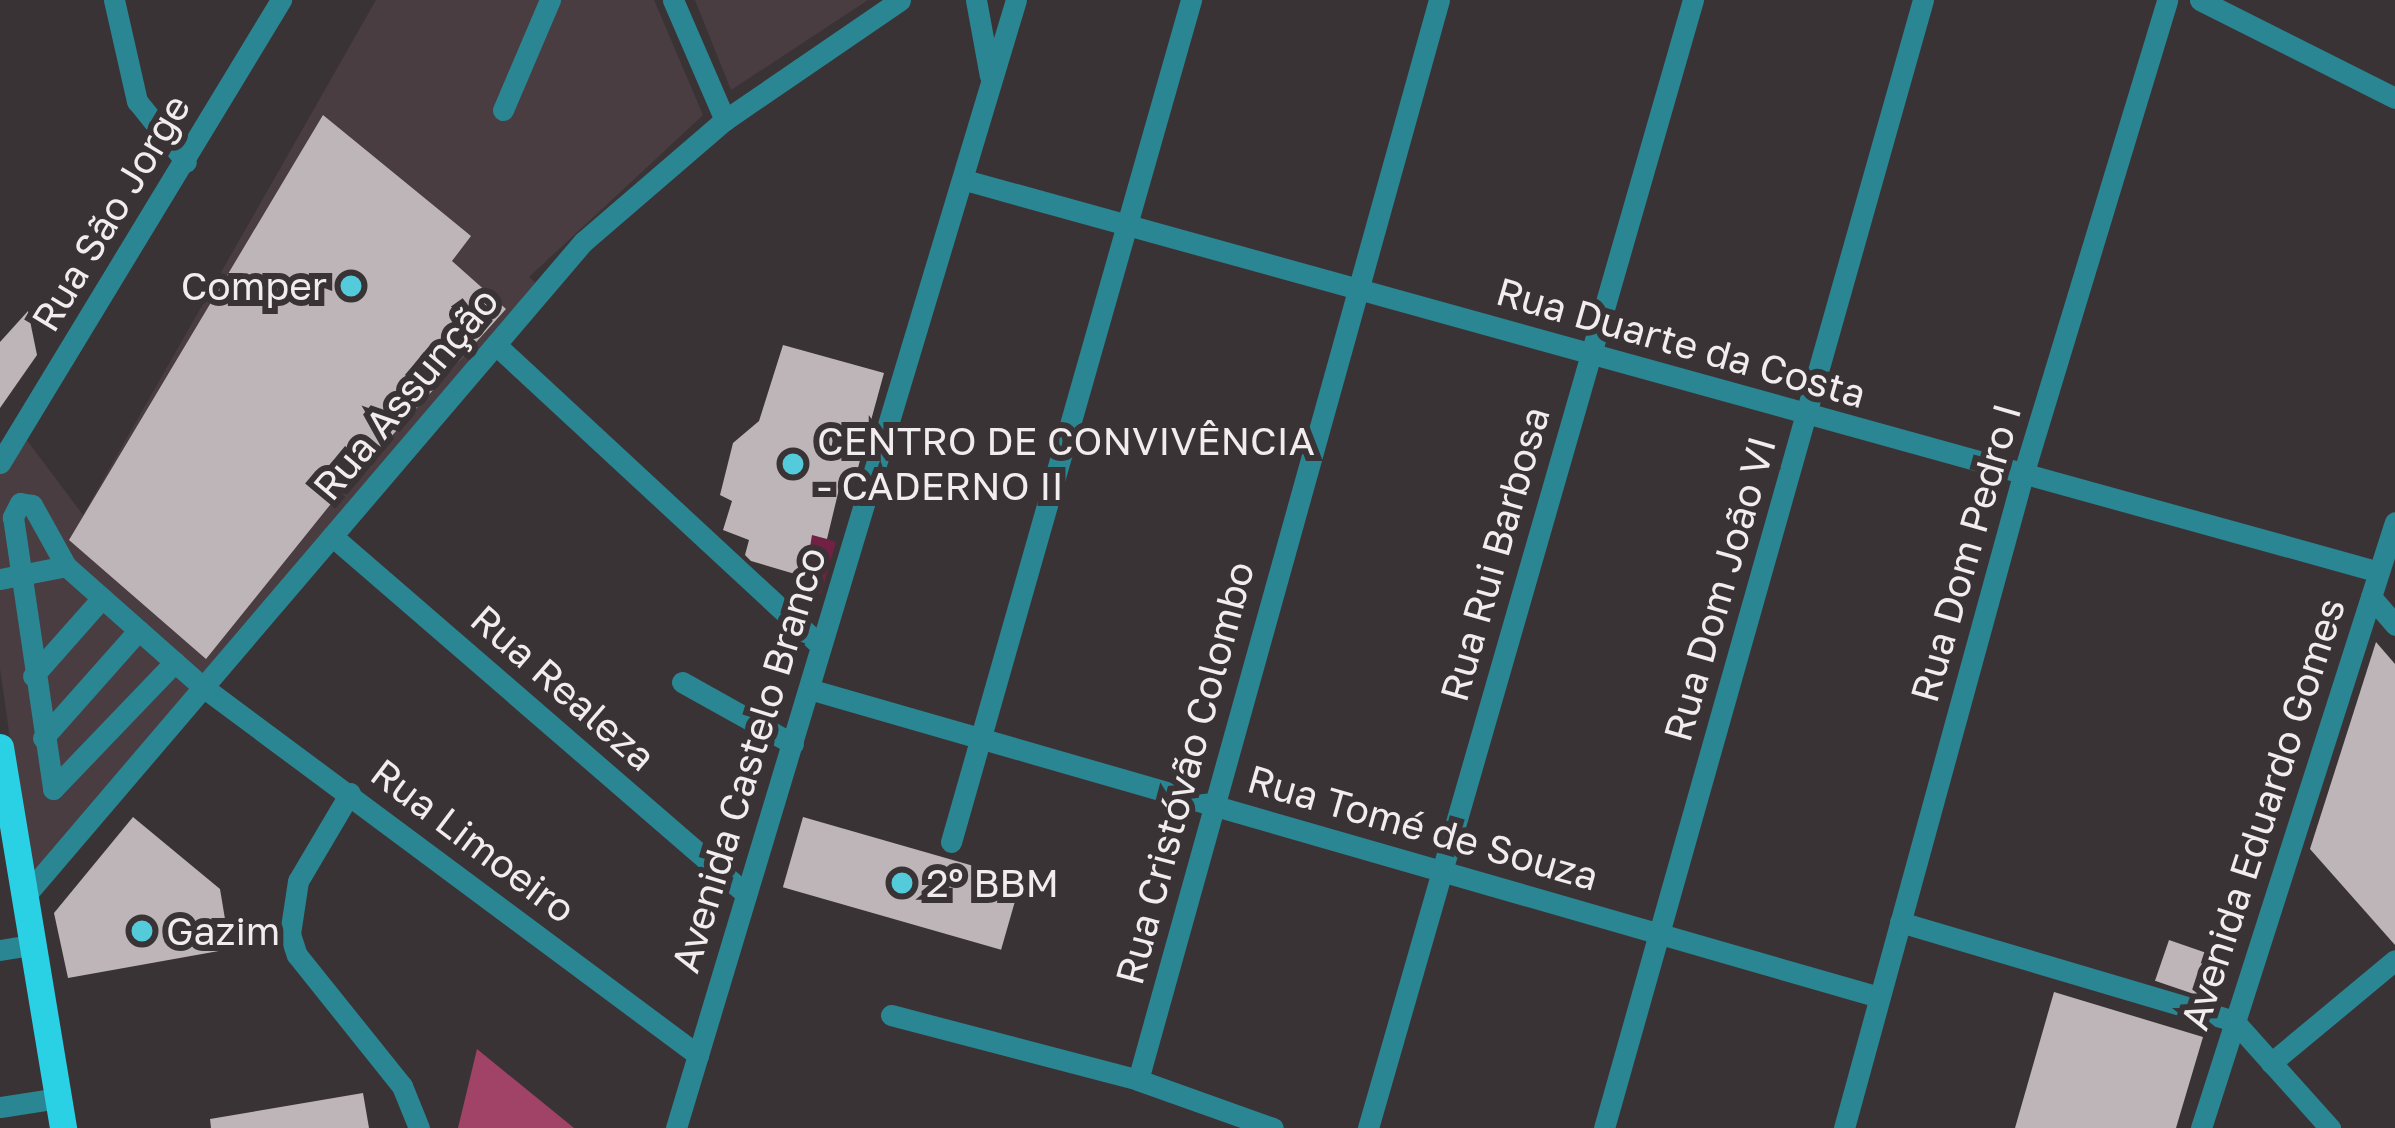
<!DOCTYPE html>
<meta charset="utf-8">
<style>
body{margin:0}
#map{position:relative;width:2395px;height:1128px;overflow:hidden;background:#3a3335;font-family:"Golos Text",sans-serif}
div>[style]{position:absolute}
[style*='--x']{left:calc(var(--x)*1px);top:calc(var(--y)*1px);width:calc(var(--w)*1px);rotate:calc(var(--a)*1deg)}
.built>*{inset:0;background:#4a3d41}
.green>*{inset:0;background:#722043;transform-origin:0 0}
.forest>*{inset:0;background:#a04367}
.building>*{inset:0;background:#bdb5b7;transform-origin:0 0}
.minor>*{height:21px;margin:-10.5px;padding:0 10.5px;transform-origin:10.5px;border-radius:10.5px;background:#2a8692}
.major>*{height:27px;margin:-13.5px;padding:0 13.5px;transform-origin:13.5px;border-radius:13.5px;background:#2ad1e4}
.dots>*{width:33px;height:33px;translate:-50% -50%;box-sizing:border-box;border:6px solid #3a3335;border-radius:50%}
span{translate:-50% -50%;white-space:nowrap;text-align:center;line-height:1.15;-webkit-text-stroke:12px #3a3335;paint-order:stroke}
.street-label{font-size:39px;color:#f1eced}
.poi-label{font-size:39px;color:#f1eced}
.right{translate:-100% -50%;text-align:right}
.left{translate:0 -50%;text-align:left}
</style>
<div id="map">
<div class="built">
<div style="clip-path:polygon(376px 0,654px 0,703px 115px,529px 277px,537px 284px,31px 884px,0 669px,0 472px,23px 435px,83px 515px)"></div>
<div style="clip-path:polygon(695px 0,868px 0,731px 90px)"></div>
</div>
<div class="green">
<div style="left:812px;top:535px;width:25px;height:54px;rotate:16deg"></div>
</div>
<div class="forest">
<div style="clip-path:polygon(477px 1049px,574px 1128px,458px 1128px)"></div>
</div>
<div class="building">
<div style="clip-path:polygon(323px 115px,471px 236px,452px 261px,506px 309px,334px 500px,206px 659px,69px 540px)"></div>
<div style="clip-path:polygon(28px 311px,37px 355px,0 408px,0 342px)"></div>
<div style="clip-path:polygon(783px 345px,884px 373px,853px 486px,840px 485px,827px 539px,812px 535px,805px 577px,751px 561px,745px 555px,749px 540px,723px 530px,732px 501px,720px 495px,733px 443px,759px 421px)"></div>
<div style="clip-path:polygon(2376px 642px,2395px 664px,2395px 945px,2310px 849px)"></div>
<div style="clip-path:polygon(133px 817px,220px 889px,230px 949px,68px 978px,54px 913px)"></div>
<div style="left:803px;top:817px;width:227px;height:73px;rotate:16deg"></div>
<div style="left:2169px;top:940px;width:62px;height:43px;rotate:19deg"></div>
<div style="clip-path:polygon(2054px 992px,2203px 1037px,2176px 1128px,2015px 1128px)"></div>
<div style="clip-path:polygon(363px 1093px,369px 1128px,211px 1128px,210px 1119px)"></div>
</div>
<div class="minor">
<div style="--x:114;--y:0;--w:104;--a:77.2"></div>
<div style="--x:137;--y:101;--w:78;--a:51.2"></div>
<div style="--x:673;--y:0;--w:131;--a:66.6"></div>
<div style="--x:976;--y:0;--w:77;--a:79.6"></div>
<div style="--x:2200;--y:0;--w:218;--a:26.7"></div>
<div style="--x:503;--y:110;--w:120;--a:-66.9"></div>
<div style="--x:965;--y:180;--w:1467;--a:15.49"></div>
<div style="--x:496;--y:345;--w:443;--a:42.8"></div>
<div style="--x:0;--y:463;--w:542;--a:-58.75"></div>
<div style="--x:332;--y:536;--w:547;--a:40.85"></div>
<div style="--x:66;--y:566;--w:70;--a:-119.1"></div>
<div style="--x:32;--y:505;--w:12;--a:-171"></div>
<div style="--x:20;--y:503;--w:16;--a:117"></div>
<div style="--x:13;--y:517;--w:275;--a:81.6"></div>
<div style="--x:53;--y:789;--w:176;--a:-46.2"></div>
<div style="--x:0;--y:579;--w:67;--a:-11.1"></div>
<div style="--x:66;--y:566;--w:183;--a:41.5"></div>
<div style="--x:203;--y:687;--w:617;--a:36.63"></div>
<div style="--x:2371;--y:597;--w:37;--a:49"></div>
<div style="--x:33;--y:676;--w:104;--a:-48.5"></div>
<div style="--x:682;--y:682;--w:127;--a:29.2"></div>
<div style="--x:809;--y:689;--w:1113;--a:16.06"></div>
<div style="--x:43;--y:738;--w:144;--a:-48.4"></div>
<div style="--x:350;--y:793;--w:102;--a:120.6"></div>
<div style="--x:298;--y:881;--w:54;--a:98.6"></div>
<div style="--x:290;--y:934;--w:22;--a:72"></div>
<div style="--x:297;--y:955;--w:168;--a:51.3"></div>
<div style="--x:402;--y:1086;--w:45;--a:68"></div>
<div style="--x:951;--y:842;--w:876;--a:-74.09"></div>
<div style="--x:25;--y:896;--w:860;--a:-49.53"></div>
<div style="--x:583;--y:242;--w:187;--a:-40.7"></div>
<div style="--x:725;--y:120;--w:212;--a:-34.4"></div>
<div style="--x:1900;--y:922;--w:348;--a:16.5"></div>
<div style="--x:2234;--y:1021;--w:144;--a:48.1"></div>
<div style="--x:0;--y:950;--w:32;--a:-9"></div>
<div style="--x:891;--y:1015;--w:255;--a:14.7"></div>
<div style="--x:1138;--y:1080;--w:143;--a:19.6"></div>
<div style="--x:2271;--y:1063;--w:161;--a:-39.7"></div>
<div style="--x:1138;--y:1080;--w:1121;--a:-74.43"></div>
<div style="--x:0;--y:1107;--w:60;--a:-8.7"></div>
<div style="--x:676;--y:1128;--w:1178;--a:-73.23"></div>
<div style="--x:1368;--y:1128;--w:1174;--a:-73.93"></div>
<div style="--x:1604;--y:1128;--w:1172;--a:-74.21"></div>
<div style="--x:1844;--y:1128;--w:677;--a:-74.67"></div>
<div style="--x:2023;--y:475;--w:496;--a:-73.1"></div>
<div style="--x:2201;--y:1128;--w:636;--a:-72.25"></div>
</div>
<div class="major">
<div style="--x:0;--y:747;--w:386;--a:80.6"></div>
</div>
<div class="dots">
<div style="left:351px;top:286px;background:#53cbda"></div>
<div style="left:793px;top:464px;background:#53cbda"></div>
<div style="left:902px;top:883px;background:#53cbda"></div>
<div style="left:142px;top:931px;background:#53cbda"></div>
</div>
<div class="street-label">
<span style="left:111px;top:213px;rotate:-59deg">Rua São Jorge</span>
<span style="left:1681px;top:343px;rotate:16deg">Rua Duarte da Costa</span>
<span style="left:406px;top:394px;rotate:-50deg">Rua Assunção</span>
<span style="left:1966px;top:553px;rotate:-74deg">Rua Dom Pedro I</span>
<span style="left:1495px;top:554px;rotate:-74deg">Rua Rui Barbosa</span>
<span style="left:1720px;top:589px;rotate:-74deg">Rua Dom João VI</span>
<span style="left:563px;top:688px;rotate:41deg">Rua Realeza</span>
<span style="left:749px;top:760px;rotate:-73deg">Avenida Castelo Branco</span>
<span style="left:1185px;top:773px;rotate:-75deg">Rua Cristóvão Colombo</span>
<span style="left:2263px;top:814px;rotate:-72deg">Avenida Eduardo Gomes</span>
<span style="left:1423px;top:828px;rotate:16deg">Rua Tomé de Souza</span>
<span style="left:473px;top:841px;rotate:37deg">Rua Limoeiro</span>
</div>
<div class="poi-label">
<span class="right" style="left:327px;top:286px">Comper</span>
<span class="left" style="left:817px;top:464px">CENTRO DE CONVIVÊNCIA<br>- CADERNO II</span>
<span class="left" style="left:926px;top:883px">2º BBM</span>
<span class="left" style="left:166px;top:931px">Gazim</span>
</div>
</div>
